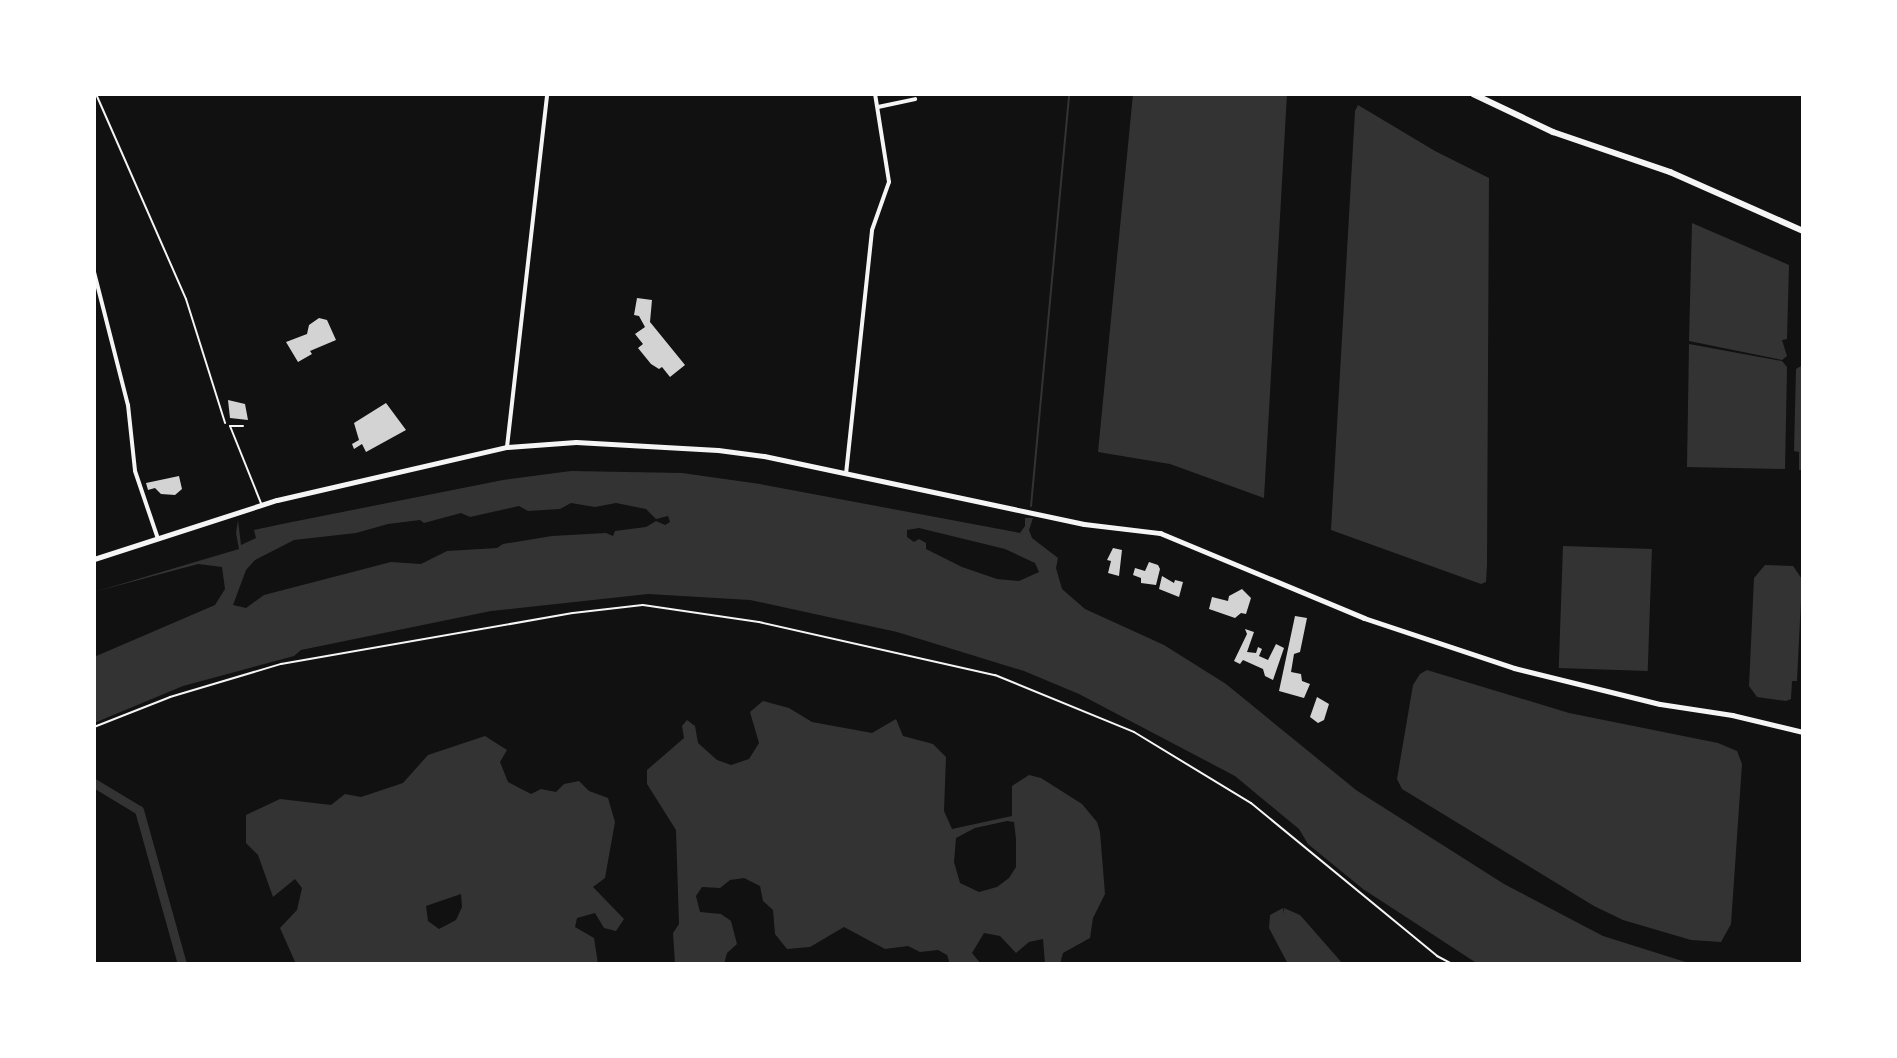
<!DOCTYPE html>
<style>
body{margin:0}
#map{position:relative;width:1897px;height:1058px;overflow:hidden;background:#111;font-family:Mulish,sans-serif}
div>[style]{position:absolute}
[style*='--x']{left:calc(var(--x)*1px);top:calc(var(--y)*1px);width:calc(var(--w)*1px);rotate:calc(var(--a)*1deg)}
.water>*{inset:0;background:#333;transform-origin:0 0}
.stream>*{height:2px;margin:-1px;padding:0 1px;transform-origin:1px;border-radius:1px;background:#333}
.canal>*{height:9px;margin:-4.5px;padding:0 4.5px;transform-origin:4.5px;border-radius:4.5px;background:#333}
.building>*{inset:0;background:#d3d3d3}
.path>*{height:2px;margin:-1px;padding:0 1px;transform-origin:1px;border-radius:1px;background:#f5f5f5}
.service>*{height:2px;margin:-1px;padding:0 1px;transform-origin:1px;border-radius:1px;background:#f5f5f5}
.minor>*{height:4px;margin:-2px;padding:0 2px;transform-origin:2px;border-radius:2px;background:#f5f5f5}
.tertiary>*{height:5px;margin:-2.5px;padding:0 2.5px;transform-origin:2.5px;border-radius:2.5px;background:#f5f5f5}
.trunk>*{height:6px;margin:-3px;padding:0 3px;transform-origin:3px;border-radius:3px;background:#f5f5f5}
span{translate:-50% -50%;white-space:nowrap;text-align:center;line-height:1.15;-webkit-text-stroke:6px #fff;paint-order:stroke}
.frame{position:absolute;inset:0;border:96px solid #fff;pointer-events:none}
</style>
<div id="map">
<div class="water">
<div style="clip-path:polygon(1133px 94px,1287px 94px,1264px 498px,1170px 464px,1098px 452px)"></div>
<div style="clip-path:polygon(1358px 105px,1435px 151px,1489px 178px,1487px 565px,1486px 582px,1481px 584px,1331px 530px,1355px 111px)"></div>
<div style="clip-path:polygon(1692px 223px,1789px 265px,1787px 339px,1782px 340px,1787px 356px,1782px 360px,1689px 341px)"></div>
<div style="clip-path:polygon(1689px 344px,1782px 361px,1787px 367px,1785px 469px,1687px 467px)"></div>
<div style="clip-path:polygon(1801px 366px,1803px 366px,1803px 470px,1799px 470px,1799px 452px,1794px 451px,1796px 369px)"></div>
<div style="clip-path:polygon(evenodd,571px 471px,682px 473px,760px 484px,1020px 533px,1025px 526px,1025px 518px,1033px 518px,1029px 530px,1032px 538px,1058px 558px,1056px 568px,1062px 589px,1085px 609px,1164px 645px,1226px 684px,1356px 790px,1504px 884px,1603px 936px,1692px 964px,1478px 964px,1363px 889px,1308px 844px,1299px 829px,1235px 776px,1079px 694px,1024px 671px,897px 632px,750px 600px,648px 594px,491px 611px,301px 650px,294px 656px,183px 686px,94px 723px,94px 657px,215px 605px,225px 589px,222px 567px,198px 564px,94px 592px,239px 549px,236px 533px,238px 520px,241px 545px,256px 538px,254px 530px,282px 524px,503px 480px,571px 471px,571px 503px,595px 507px,616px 503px,646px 509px,656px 519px,668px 516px,670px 522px,665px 525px,656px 521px,646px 527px,615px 531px,613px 536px,606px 533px,552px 536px,503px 544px,497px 548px,447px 551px,421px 564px,391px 562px,264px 595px,246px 608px,233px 605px,246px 570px,255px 560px,294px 540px,356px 533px,388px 524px,420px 520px,424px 523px,461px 513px,470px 517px,519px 506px,528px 511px,560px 509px,571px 503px,571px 471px,919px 528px,1005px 549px,1035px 563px,1039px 572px,1019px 581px,997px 579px,962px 567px,926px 549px,926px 543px,919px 539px,914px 542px,907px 537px,907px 530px,919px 528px)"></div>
<div style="left:1563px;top:546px;width:89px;height:122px;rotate:2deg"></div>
<div style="clip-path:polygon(1765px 565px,1793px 566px,1802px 579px,1797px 681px,1792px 681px,1791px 699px,1786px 701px,1757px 697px,1749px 686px,1754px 578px)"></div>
<div style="clip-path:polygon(1427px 670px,1569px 713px,1718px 743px,1737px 751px,1742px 764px,1731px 924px,1721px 942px,1691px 940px,1623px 920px,1594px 906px,1402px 789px,1397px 779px,1413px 685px,1420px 674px)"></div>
<div style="clip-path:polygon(evenodd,763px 701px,789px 708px,812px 722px,872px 733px,896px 719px,903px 736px,933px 744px,946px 757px,944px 811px,952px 829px,1012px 816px,1012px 786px,1029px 775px,1041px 778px,1082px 804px,1097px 822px,1100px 832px,1105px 894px,1093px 918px,1090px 938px,1063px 953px,1060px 964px,1045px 964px,1043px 939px,1029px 942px,1016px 953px,1000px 936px,984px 933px,972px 953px,981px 964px,950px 964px,947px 955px,938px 950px,920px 952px,908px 946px,885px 949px,844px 927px,810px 947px,787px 949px,775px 934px,773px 910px,763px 901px,760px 886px,744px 878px,730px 880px,720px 888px,702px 887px,696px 896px,700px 912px,721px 914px,731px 921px,737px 944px,727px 953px,724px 964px,675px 964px,673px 933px,679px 924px,676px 830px,647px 784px,647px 770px,684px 738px,682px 726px,687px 720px,695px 726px,698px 743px,717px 760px,731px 765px,749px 759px,759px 743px,750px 712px,763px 701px,1007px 821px,1014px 822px,1016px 839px,1016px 867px,1009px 878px,997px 887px,979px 892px,960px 883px,954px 862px,956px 838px,975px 828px,1007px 821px)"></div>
<div style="clip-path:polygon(evenodd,485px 736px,507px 750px,500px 762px,508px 782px,531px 794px,541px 789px,556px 792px,564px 784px,579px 781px,589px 791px,608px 798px,615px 822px,605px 878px,593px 887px,624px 919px,616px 931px,604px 928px,595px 913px,577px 918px,575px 927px,594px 938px,598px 964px,296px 964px,280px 928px,297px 910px,302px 888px,295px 879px,273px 897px,258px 855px,246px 843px,246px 815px,280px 799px,331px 805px,345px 794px,361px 797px,403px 783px,428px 755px,485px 736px,461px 894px,462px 907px,456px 920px,439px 929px,428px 921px,426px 906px,461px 894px)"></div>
<div style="clip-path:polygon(1283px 908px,1283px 914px,1284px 908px,1300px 915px,1343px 964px,1288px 964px,1269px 928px,1270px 915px)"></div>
</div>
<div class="stream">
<div style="--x:1031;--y:506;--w:414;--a:-84.7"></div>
</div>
<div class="canal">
<div style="--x:94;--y:783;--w:52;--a:31"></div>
<div style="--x:139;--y:810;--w:160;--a:74.4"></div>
</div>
<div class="building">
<div style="clip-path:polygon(637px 298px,652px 300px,650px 322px,685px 365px,670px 377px,662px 367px,659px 369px,651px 364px,638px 348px,643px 344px,635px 334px,645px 327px,639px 316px,634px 315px)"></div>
<div style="clip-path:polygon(319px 318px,327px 320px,336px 340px,310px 351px,312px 354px,298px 362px,286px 342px,307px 334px,309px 325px)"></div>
<div style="clip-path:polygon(228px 400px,245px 404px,248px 420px,230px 418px)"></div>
<div style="clip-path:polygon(386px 403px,406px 430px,366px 452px,362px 444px,354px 449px,352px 444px,359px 440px,354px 423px)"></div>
<div style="clip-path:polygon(179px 476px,182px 489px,175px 495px,161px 494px,155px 488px,148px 490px,146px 483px)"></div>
<div style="clip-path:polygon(1113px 548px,1122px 550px,1119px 576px,1108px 573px,1111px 561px,1107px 560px)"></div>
<div style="clip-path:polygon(1149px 562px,1158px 565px,1160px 569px,1156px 585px,1141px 583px,1141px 578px,1133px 575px,1135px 568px,1145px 571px)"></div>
<div style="clip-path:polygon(1162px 576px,1174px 583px,1175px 580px,1183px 582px,1179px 597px,1159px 589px)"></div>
<div style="clip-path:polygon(1242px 589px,1251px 598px,1246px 614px,1241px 613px,1235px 618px,1209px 609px,1212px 597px,1228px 601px,1229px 596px)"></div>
<div style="clip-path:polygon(1295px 616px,1307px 618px,1300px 652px,1294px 654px,1291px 672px,1301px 674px,1302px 681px,1310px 684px,1304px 698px,1279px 691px)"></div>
<div style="clip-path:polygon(1245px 629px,1254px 632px,1247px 652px,1256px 653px,1258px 647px,1262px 649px,1259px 656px,1268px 660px,1276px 644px,1284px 648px,1273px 680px,1265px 676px,1263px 669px,1243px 660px,1240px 664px,1234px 661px,1247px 634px)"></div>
<div style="clip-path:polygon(1317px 697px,1329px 704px,1324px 720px,1318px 723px,1310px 717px)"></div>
</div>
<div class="path">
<div style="--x:96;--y:94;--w:224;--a:66.3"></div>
<div style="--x:186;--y:299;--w:130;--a:72.5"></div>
<div style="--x:94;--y:727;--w:82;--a:-21.5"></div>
<div style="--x:170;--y:697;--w:116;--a:-16.6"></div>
<div style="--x:281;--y:664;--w:296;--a:-9.9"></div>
<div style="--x:573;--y:613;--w:70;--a:-6.5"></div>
<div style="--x:643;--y:605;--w:117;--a:8.3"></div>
<div style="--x:759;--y:622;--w:242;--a:12.7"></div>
<div style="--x:995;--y:675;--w:150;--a:22.3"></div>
<div style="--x:1134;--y:732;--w:137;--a:31.3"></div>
<div style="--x:1251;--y:803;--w:241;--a:39.4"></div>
<div style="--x:1437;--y:956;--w:17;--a:28"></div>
</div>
<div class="service">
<div style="--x:243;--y:426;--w:13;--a:180"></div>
<div style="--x:230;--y:426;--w:83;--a:68.1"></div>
</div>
<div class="minor">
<div style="--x:878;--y:107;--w:38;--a:-12"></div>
<div style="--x:94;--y:272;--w:137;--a:75.7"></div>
<div style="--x:128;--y:405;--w:66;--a:83.9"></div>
<div style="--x:135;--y:471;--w:72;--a:71.3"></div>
<div style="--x:507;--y:447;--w:355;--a:-83.5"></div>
<div style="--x:846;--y:474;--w:245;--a:-83.9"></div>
<div style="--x:872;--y:230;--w:51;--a:-70.5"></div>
<div style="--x:889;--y:182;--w:89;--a:-99"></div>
</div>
<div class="tertiary">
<div style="--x:94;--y:559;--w:192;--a:-17.9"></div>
<div style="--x:277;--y:500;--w:236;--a:-13"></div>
<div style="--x:507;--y:447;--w:69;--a:-4.1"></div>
<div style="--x:576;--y:442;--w:142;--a:3.2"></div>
<div style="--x:718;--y:450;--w:46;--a:7.4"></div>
<div style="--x:764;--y:456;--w:327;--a:12"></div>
<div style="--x:1084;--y:524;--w:77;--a:6.8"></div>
<div style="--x:1160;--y:533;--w:221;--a:22.6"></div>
<div style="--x:1364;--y:618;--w:158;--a:18.4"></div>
<div style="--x:1514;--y:668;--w:150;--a:13.9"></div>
<div style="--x:1660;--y:704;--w:73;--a:8.7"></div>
<div style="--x:1732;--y:715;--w:73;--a:13.5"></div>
</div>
<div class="trunk">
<div style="--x:1473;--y:94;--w:89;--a:25.4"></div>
<div style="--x:1553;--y:132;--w:124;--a:18.9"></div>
<div style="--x:1670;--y:172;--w:145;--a:23.9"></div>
</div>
<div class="frame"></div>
</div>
